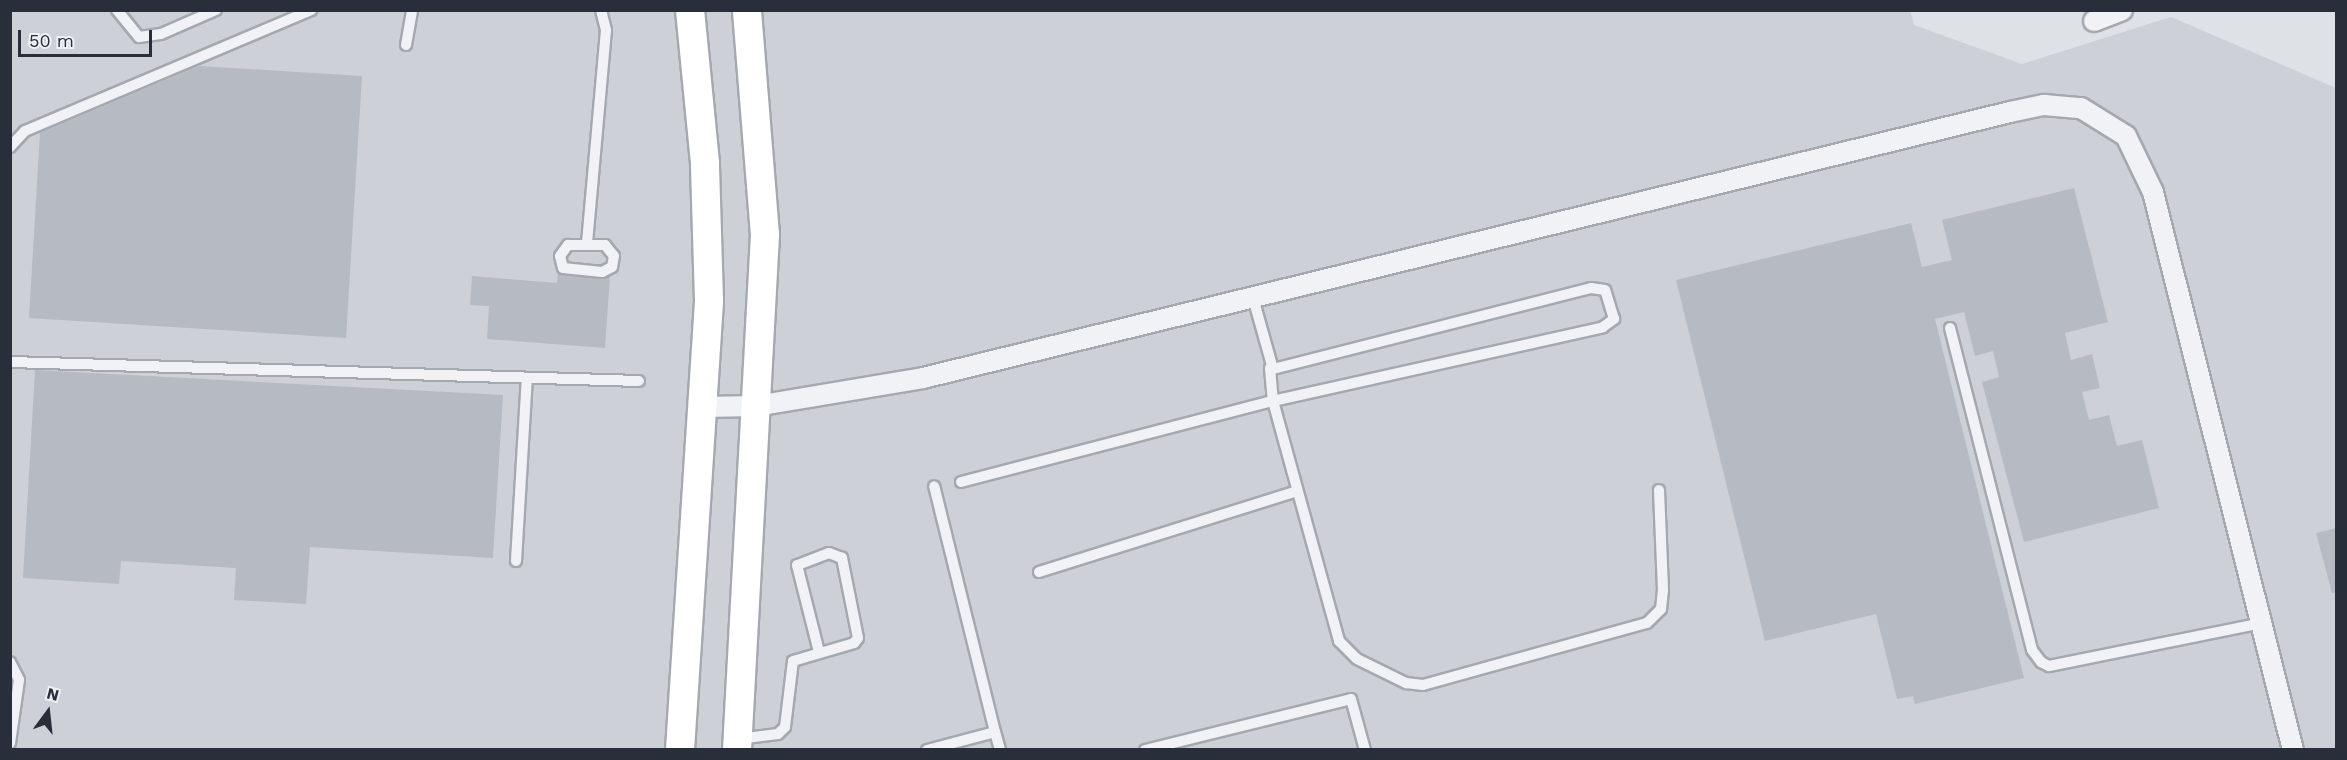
<!DOCTYPE html>
<style>
body{margin:0}
#map{position:relative;width:2347px;height:760px;overflow:hidden;background:#dee1e6;font-family:"Work Sans",sans-serif}
div>[style]{position:absolute}
[style*='--x']{left:calc(var(--x)*1px);top:calc(var(--y)*1px);width:calc(var(--w)*1px);rotate:calc(var(--a)*1deg)}
.built>*{inset:0;background:#cdd0d7}
.building>*{inset:0;background:#b6bac2}
.roads{filter:drop-shadow(2px 0 #a4a8af) drop-shadow(-2px 0 #a4a8af) drop-shadow(0 2px #a4a8af) drop-shadow(0 -2px #a4a8af)}
.lane>*{height:10px;margin:-5px;padding:0 5px;transform-origin:5px;border-radius:5px;background:#f0f2f5}
.street>*{height:20px;margin:-10px;padding:0 10px;transform-origin:10px;border-radius:10px;background:#f0f2f5}
.secondary>*{height:28px;margin:-14px;padding:0 14px;transform-origin:14px;border-radius:14px;background:#fff}
span{translate:-50% -50%;white-space:nowrap;text-align:center;line-height:1.15;-webkit-text-stroke:4.5px #edf0f4;paint-order:stroke}
.frame{position:absolute;inset:0;border:12px solid #292e3b;pointer-events:none}
.north{position:absolute;left:18px;top:682px;width:60px;height:60px;-webkit-text-stroke:4px #edf0f4;paint-order:stroke;rotate:15deg;font-size:16px;font-weight:700;line-height:24px;text-align:center;color:#292e3b}
.north::after{content:'';display:block;margin:auto;width:21px;height:27px;background:#292e3b;clip-path:polygon(50% 0,100% 100%,50% 72%,0 100%)}
.scale{position:absolute;left:18px;top:30px;width:134px;height:27px;box-sizing:border-box;border:3px solid #292e3b;border-top:0;padding-left:8px;font-size:18px;line-height:21px;white-space:nowrap;color:#292e3b;-webkit-text-stroke:4px #edf0f4;paint-order:stroke}
</style>
<div id="map">
<div class="built">
<div style="clip-path:polygon(1910px 10px,1914px 25px,2022px 64px,2171px 17px,2336px 88px,2336px 749px,11px 749px,10px 11px)"></div>
</div>
<div class="building">
<div style="clip-path:polygon(199px 66px,362px 76px,346px 338px,29px 318px,40px 133px)"></div>
<div style="clip-path:polygon(2074px 188px,2108px 322px,2065px 333px,2071px 360px,2092px 354px,2100px 388px,2082px 392px,2089px 420px,2109px 415px,2117px 446px,2142px 440px,2159px 508px,2024px 542px,1982px 382px,1999px 377px,1993px 351px,1975px 356px,1964px 312px,1935px 319px,2024px 678px,1915px 704px,1913px 696px,1897px 699px,1876px 614px,1765px 641px,1676px 280px,1911px 223px,1922px 267px,1952px 260px,1942px 220px)"></div>
<div style="clip-path:polygon(558px 273px,610px 276px,605px 348px,487px 339px,489px 306px,470px 305px,472px 276px,557px 283px)"></div>
<div style="clip-path:polygon(35px 370px,503px 395px,493px 558px,310px 547px,306px 604px,234px 600px,236px 568px,121px 561px,119px 584px,23px 578px)"></div>
<div style="clip-path:polygon(2337px 528px,2337px 592px,2332px 593px,2316px 533px)"></div>
</div>
<div class="roads">
<div class="lane">
<div style="--x:117;--y:10;--w:35;--a:51"></div>
<div style="--x:139;--y:37;--w:22;--a:-8"></div>
<div style="--x:161;--y:34;--w:60;--a:-23.6"></div>
<div style="--x:406;--y:45;--w:36;--a:-80"></div>
<div style="--x:10;--y:147;--w:22;--a:-47"></div>
<div style="--x:25;--y:131;--w:311;--a:-22.9"></div>
<div style="--x:587;--y:243;--w:214;--a:-84.9"></div>
<div style="--x:606;--y:30;--w:21;--a:-104"></div>
<div style="--x:568;--y:245;--w:37;--a:0"></div>
<div style="--x:605;--y:245;--w:14;--a:51"></div>
<div style="--x:614;--y:256;--w:11;--a:100"></div>
<div style="--x:612;--y:267;--w:11;--a:153"></div>
<div style="--x:602;--y:272;--w:39;--a:-174"></div>
<div style="--x:563;--y:268;--w:12;--a:-104"></div>
<div style="--x:560;--y:256;--w:14;--a:-54"></div>
<div style="--x:1950;--y:328;--w:332;--a:75.7"></div>
<div style="--x:2032;--y:650;--w:15;--a:53"></div>
<div style="--x:2041;--y:662;--w:9;--a:27"></div>
<div style="--x:2049;--y:666;--w:217;--a:-11.4"></div>
<div style="--x:10;--y:362;--w:629;--a:1.73"></div>
<div style="--x:1270;--y:368;--w:33;--a:85"></div>
<div style="--x:1273;--y:401;--w:249;--a:74.6"></div>
<div style="--x:1339;--y:641;--w:25;--a:45"></div>
<div style="--x:1357;--y:659;--w:55;--a:26.1"></div>
<div style="--x:1406;--y:683;--w:17;--a:7"></div>
<div style="--x:1423;--y:685;--w:232;--a:-15.5"></div>
<div style="--x:1647;--y:623;--w:20;--a:-45"></div>
<div style="--x:1661;--y:609;--w:19;--a:-84"></div>
<div style="--x:1663;--y:590;--w:100;--a:-92.3"></div>
<div style="--x:961;--y:482;--w:322;--a:-14.6"></div>
<div style="--x:1273;--y:401;--w:338;--a:-12.6"></div>
<div style="--x:1603;--y:327;--w:14;--a:-36"></div>
<div style="--x:1614;--y:319;--w:30;--a:-107"></div>
<div style="--x:1605;--y:290;--w:14;--a:-172"></div>
<div style="--x:1591;--y:288;--w:328;--a:165.7"></div>
<div style="--x:1273;--y:369;--w:74;--a:-105.7"></div>
<div style="--x:516;--y:561;--w:183;--a:-86.6"></div>
<div style="--x:1039;--y:572;--w:270;--a:-17.4"></div>
<div style="--x:10;--y:662;--w:20;--a:63"></div>
<div style="--x:19;--y:680;--w:64;--a:98.1"></div>
<div style="--x:995;--y:732;--w:19;--a:74"></div>
<div style="--x:738;--y:739;--w:40;--a:-7.1"></div>
<div style="--x:778;--y:734;--w:10;--a:-45"></div>
<div style="--x:785;--y:727;--w:66;--a:-83.1"></div>
<div style="--x:793;--y:661;--w:64;--a:-16.4"></div>
<div style="--x:854;--y:643;--w:6;--a:-51"></div>
<div style="--x:858;--y:638;--w:82;--a:-101.3"></div>
<div style="--x:842;--y:558;--w:14;--a:-159"></div>
<div style="--x:829;--y:553;--w:34;--a:159"></div>
<div style="--x:797;--y:565;--w:90;--a:75.8"></div>
<div style="--x:927;--y:750;--w:70;--a:-14.8"></div>
<div style="--x:995;--y:732;--w:253;--a:-103.9"></div>
<div style="--x:1145;--y:750;--w:212;--a:-13.9"></div>
<div style="--x:1351;--y:699;--w:53;--a:74.6"></div>
</div>
<div class="street">
<div style="--x:2094;--y:21;--w:30;--a:-21"></div>
<div style="--x:703;--y:407;--w:53;--a:-1.1"></div>
<div style="--x:756;--y:406;--w:169;--a:-9.5"></div>
<div style="--x:923;--y:378;--w:1119;--a:-13.75"></div>
<div style="--x:2010;--y:112;--w:35;--a:-12"></div>
<div style="--x:2044;--y:105;--w:37;--a:5"></div>
<div style="--x:2081;--y:108;--w:53;--a:31.9"></div>
<div style="--x:2126;--y:136;--w:62;--a:64.3"></div>
<div style="--x:2153;--y:192;--w:575;--a:75.92"></div>
</div>
<div class="secondary">
<div style="--x:680;--y:750;--w:450;--a:-86.3"></div>
<div style="--x:709;--y:301;--w:138;--a:-91.7"></div>
<div style="--x:705;--y:163;--w:154;--a:-95.6"></div>
<div style="--x:737;--y:750;--w:516;--a:-86.89"></div>
<div style="--x:765;--y:235;--w:226;--a:-94.6"></div>
</div>
</div>
<div class="frame"></div>
<div class="north">N</div>
<div class="scale">50 m</div>
</div>
